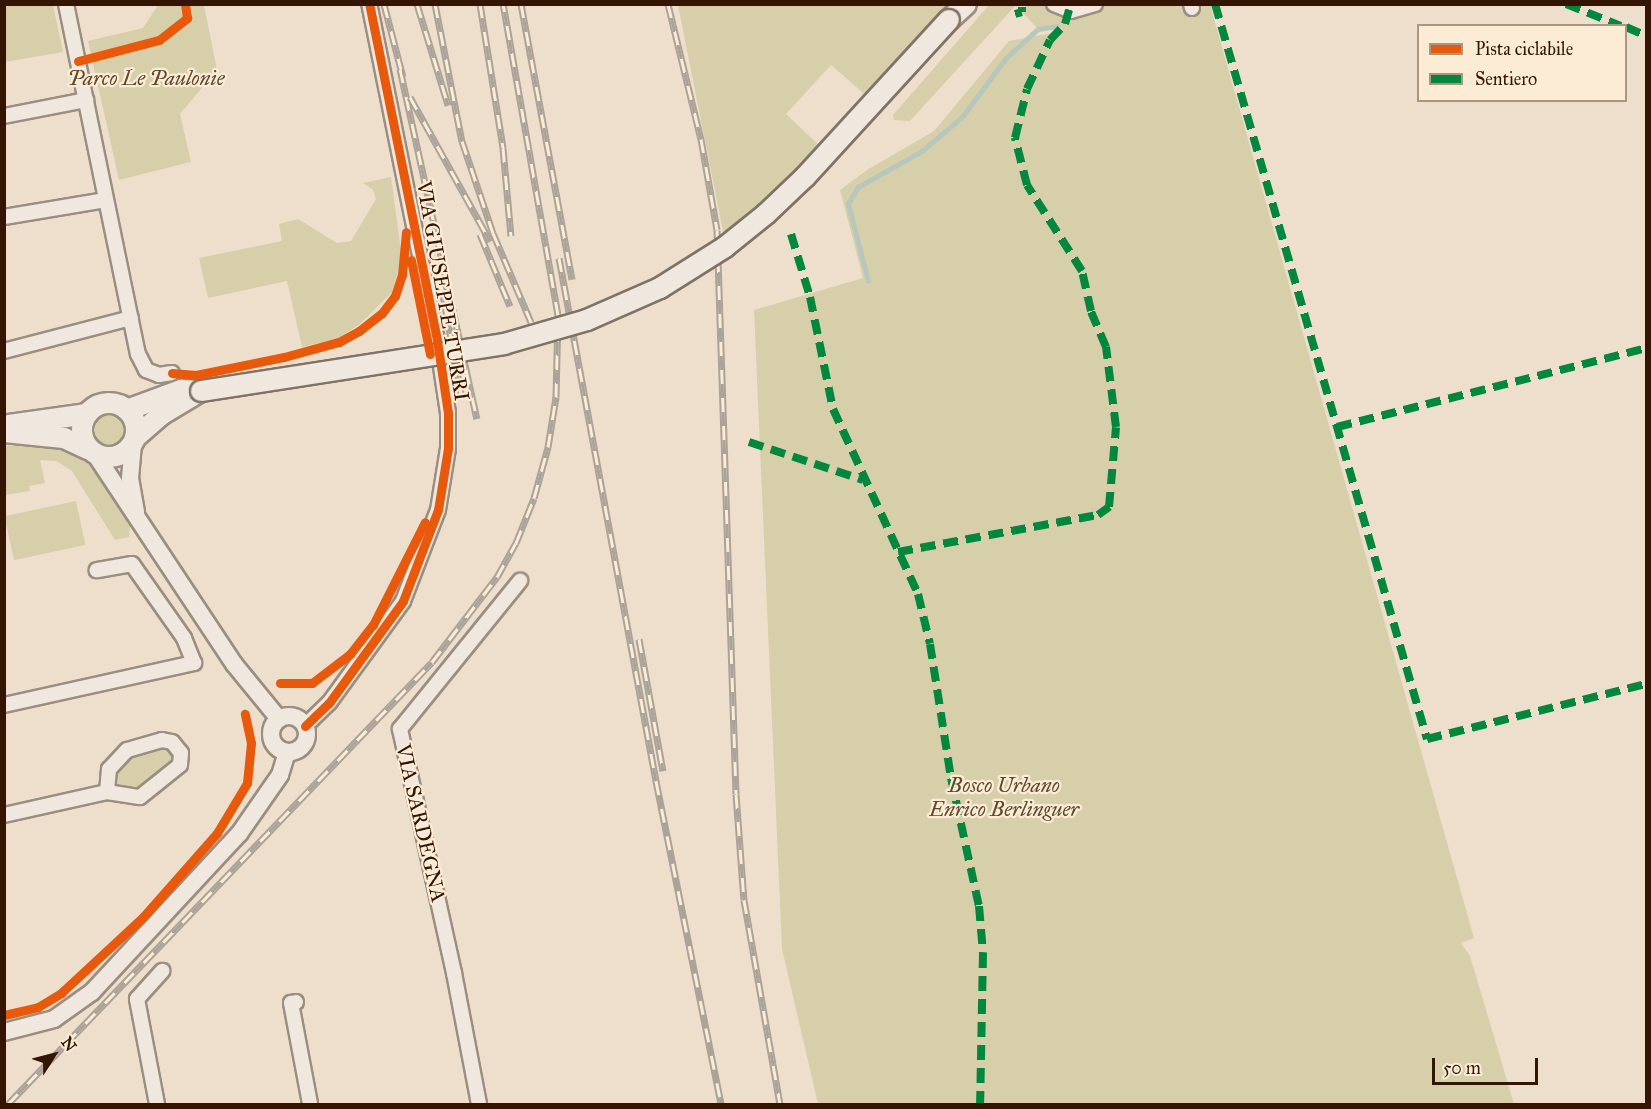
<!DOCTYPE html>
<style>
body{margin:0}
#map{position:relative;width:1651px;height:1109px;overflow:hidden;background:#eedfcc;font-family:"IM FELL Great Primer",serif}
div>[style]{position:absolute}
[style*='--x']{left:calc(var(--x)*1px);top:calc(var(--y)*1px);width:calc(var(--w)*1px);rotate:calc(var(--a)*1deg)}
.green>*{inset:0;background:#d6cfaa;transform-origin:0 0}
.round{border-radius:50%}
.stream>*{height:4.5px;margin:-2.25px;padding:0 2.25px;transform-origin:2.25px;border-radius:2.25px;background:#b7c7bc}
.roads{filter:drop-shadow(2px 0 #9a8e81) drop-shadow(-2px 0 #9a8e81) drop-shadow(0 2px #9a8e81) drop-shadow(0 -2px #9a8e81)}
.minor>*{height:14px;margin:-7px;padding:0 7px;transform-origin:7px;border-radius:7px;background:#f0e8df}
.tertiary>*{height:16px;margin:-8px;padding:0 8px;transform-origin:8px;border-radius:8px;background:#f0e8df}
.tertiary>.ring{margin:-8px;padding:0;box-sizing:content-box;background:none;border:16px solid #f0e8df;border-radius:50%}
.secondary>*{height:20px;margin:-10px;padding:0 10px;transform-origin:10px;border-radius:10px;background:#f0e8df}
.secondary>.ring{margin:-10px;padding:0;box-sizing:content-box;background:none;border:20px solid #f0e8df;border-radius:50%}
.rail>*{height:7px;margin-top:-3.5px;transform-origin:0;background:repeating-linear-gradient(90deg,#fdecd5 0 14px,#aba298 0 28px);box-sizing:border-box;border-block:2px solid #aba298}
.bridges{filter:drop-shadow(2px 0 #7f7367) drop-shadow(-2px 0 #7f7367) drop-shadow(0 2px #7f7367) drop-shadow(0 -2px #7f7367)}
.secondary-bridge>*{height:20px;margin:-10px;padding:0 10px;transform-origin:10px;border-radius:10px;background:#f0e8df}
.quiet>*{height:8px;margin-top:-4px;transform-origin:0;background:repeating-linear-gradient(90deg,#00873e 0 15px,transparent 0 23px)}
.cycleway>*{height:9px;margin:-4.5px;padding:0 4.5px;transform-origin:4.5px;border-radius:4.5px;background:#e8590c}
span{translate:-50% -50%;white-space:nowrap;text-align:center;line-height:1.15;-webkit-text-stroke:4.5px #fdecd5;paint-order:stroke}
.park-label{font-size:21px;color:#5f492d;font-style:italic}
.street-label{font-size:21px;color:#341504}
.frame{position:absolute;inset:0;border:6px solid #341504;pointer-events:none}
.legend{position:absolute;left:1417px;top:24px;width:210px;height:78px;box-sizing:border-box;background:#fdecd5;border:2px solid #ad9681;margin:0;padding:8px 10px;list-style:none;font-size:18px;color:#341504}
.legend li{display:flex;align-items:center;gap:12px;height:30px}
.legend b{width:30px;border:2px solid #ad9681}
.north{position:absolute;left:24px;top:1025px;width:60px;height:60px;-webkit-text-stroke:4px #fdecd5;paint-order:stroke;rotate:54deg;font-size:16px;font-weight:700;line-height:24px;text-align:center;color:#341504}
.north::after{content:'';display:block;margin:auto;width:21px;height:27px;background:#341504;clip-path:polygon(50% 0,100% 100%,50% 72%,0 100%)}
.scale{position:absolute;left:1432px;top:1058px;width:106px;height:27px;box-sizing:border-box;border:3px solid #341504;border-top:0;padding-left:8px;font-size:18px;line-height:21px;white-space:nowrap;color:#341504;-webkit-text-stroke:4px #fdecd5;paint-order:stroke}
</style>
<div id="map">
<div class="green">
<div style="clip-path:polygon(5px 4px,53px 5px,63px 52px,5px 62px)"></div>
<div style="clip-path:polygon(158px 5px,204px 5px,217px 70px,180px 114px,191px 162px,119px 180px,88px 41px,143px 28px)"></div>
<div style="clip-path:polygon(678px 5px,956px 5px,869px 98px,831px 65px,786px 114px,823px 149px,762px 211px,724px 236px)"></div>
<div style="clip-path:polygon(989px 5px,1016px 5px,910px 121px,894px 120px,893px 115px)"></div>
<div style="clip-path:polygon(1027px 5px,1210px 5px,1474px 938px,1461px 943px,1470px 956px,1514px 1104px,818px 1104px,782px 949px,754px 310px,863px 278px,840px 190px,867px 170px,934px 131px,1009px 41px,1057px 32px,1057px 26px,1037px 28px,1022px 12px)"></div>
<div style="clip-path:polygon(391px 177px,402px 258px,392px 292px,360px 324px,337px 339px,302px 347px,287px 281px,208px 298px,199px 258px,282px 241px,279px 224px,298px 219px,337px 243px,351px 241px,376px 199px,373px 190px,363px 183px)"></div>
<div class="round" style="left:95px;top:415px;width:30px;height:30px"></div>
<div style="clip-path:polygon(21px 445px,62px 448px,83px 459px,94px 469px,130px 525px,129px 537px,115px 540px,72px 471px,56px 461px,40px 460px,45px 483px,29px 486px,30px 491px,5px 495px,5px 446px)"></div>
<div style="left:76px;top:501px;width:45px;height:73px;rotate:78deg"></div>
<div style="clip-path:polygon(165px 745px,171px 748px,177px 759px,139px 791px,116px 785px,114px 778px,123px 761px)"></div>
</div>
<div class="stream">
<div style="--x:868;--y:281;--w:80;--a:-104.6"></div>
<div style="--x:848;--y:204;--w:20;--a:-60"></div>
<div style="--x:858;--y:187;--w:73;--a:-29.4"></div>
<div style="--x:922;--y:151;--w:52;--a:-40.4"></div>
<div style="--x:962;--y:117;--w:74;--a:-53.3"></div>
<div style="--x:1006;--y:58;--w:43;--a:-42.2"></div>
<div style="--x:1038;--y:29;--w:19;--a:-9"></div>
</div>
<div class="roads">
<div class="minor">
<div style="--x:66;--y:4;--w:357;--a:78.4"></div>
<div style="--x:138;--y:354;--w:18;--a:63"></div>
<div style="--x:146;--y:370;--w:14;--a:21"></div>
<div style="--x:159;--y:375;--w:13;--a:-9"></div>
<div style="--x:1054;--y:4;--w:18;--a:22"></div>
<div style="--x:1071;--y:11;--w:25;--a:-16"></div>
<div style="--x:1191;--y:4;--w:4;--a:76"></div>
<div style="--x:4;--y:116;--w:84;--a:-11"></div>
<div style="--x:4;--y:217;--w:103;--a:-9.5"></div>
<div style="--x:4;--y:351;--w:131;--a:-14.6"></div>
<div style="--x:4;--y:705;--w:195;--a:-12.5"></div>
<div style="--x:194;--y:663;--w:27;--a:-112"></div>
<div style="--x:184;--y:638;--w:90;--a:-125.1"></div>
<div style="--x:132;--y:564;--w:36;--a:170"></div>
<div style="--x:305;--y:726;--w:33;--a:-44"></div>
<div style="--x:329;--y:703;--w:126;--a:-54"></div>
<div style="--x:403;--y:601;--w:97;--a:-69"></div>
<div style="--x:438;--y:510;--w:63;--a:-80.8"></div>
<div style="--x:448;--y:448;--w:35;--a:-90"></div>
<div style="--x:448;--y:413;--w:74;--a:-98.6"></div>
<div style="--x:437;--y:340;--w:343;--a:-101.4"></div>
<div style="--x:4;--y:815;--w:106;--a:-12.6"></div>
<div style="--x:107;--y:792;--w:33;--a:9"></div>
<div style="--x:140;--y:797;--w:51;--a:-38.7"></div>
<div style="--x:180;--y:765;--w:12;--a:-85"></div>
<div style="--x:181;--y:753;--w:14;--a:-129"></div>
<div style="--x:172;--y:742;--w:10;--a:-169"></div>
<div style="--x:162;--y:740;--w:36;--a:164"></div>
<div style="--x:127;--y:750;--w:26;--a:133"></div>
<div style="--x:109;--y:769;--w:23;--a:95"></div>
<div style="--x:296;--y:1002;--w:5;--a:169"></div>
<div style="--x:291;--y:1003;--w:103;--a:79.3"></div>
<div style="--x:157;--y:1104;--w:107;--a:-100.8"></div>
<div style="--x:137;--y:999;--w:38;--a:-48"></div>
<div style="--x:479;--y:1104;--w:133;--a:-100.8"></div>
<div style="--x:454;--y:973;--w:250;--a:-102.5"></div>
<div style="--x:400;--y:729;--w:191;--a:-51"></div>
</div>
<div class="tertiary">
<div style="--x:133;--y:444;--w:34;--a:95"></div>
<div style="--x:130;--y:478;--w:35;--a:80"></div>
<div style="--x:95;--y:454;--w:252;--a:56.5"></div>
<div style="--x:234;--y:664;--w:71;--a:50.7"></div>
<div class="ring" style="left:271px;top:716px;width:20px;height:20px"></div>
<div style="--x:4;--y:1032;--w:52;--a:-14.6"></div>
<div style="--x:54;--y:1019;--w:47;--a:-35.4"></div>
<div style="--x:92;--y:992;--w:216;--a:-47.1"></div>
<div style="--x:239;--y:834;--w:72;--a:-55.2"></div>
<div style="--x:280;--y:775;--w:24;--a:-73"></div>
</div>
<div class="secondary">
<div style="--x:949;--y:20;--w:23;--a:-43"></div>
<div class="ring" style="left:82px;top:403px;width:34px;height:34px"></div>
<div style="--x:127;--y:410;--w:58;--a:-20.3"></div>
<div style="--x:181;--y:390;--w:18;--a:3"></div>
<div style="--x:9;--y:425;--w:79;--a:-8"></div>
<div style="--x:4;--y:432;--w:60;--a:5.7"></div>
<div style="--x:64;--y:438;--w:26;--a:25"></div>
<div style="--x:137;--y:436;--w:32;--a:-41"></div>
<div style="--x:161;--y:415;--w:47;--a:-31"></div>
</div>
</div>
<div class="rail">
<div style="--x:384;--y:4;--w:75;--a:75.4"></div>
<div style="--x:417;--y:4;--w:106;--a:72.9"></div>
<div style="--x:435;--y:4;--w:140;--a:78.9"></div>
<div style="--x:462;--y:141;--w:97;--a:71.4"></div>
<div style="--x:493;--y:233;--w:97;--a:66.9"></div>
<div style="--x:480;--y:4;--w:146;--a:80.9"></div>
<div style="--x:503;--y:148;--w:88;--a:84.8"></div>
<div style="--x:521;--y:4;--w:280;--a:79.5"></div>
<div style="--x:668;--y:4;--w:139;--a:76.3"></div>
<div style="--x:701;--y:139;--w:92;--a:80"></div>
<div style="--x:717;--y:230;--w:564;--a:88.07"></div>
<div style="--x:736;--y:794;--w:106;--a:85.7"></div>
<div style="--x:744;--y:900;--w:207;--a:80"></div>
<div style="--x:400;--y:69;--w:358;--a:77.6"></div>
<div style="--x:410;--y:97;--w:165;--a:60.9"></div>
<div style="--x:480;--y:234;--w:78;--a:67.4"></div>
<div style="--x:559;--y:258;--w:532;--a:79.49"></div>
<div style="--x:656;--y:781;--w:329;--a:78.6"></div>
<div style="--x:440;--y:278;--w:123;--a:79.7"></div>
<div style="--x:639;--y:639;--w:134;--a:79.7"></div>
<div style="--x:8;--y:1104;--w:612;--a:-46.19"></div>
<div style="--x:432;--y:662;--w:107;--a:-52.6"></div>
<div style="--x:497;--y:577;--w:39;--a:-61"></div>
<div style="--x:516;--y:543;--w:48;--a:-68.2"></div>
<div style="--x:534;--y:498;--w:53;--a:-74.6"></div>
<div style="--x:548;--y:447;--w:51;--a:-80.9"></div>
<div style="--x:556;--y:397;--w:82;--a:-88.6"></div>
<div style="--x:558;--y:315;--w:316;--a:-100"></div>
</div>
<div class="bridges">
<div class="secondary-bridge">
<div style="--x:201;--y:391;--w:307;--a:-8.8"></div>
<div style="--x:504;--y:344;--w:86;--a:-16.1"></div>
<div style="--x:587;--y:320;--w:80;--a:-23.7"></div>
<div style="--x:660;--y:288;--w:77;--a:-32.2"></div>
<div style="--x:725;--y:247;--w:53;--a:-38.8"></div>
<div style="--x:766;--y:214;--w:54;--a:-43.5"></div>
<div style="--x:805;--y:177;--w:213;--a:-47.5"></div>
</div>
</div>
<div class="quiet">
<div style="--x:1215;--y:4;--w:765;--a:73.91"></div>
<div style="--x:1427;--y:739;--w:226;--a:-14.1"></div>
<div style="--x:1566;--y:4;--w:59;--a:21.8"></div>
<div style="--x:1015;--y:14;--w:7;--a:-16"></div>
<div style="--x:1022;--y:12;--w:5;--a:-90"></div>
<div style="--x:1626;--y:27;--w:22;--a:24"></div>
<div style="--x:791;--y:234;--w:66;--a:73.2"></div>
<div style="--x:810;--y:297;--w:114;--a:78.4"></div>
<div style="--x:833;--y:409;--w:204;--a:65.3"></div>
<div style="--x:918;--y:594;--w:51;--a:76.5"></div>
<div style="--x:930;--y:644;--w:136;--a:81.1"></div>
<div style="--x:951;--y:778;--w:131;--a:77.7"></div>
<div style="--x:979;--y:906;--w:47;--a:85.1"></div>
<div style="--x:983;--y:953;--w:151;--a:91.1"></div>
<div style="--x:1337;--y:427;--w:319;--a:-14.3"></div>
<div style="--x:749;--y:442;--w:120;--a:18.4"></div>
<div style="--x:898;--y:552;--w:203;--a:-10.5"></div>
<div style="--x:1098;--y:515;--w:14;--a:-36"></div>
<div style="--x:1109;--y:507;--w:80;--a:-85"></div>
<div style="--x:1116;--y:427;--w:81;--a:-97.1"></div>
<div style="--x:1106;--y:347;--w:39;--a:-113"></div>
<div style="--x:1091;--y:311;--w:41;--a:-102.7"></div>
<div style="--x:1082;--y:271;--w:102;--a:-122.6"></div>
<div style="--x:1027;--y:185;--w:49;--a:-104.3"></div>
<div style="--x:1015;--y:138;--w:50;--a:-76.2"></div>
<div style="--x:1027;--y:89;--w:54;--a:-64.9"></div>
<div style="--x:1050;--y:40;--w:22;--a:-47"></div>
<div style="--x:1065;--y:24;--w:15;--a:-74"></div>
</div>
<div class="cycleway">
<div style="--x:78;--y:61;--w:84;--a:-14.5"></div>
<div style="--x:159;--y:40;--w:36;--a:-38"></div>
<div style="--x:187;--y:18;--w:14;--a:-98"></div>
<div style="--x:411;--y:260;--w:96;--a:78.6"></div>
<div style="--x:172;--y:373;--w:24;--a:5"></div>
<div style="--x:196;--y:375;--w:90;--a:-11.6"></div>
<div style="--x:284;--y:357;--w:57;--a:-15.3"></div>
<div style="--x:339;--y:342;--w:23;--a:-29"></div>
<div style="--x:359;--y:331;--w:29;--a:-38"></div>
<div style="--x:382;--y:313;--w:21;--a:-53"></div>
<div style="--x:395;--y:296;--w:22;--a:-72"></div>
<div style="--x:402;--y:275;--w:43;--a:-84.7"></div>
<div style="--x:280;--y:683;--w:32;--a:0"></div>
<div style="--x:312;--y:683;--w:48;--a:-37.3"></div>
<div style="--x:350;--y:654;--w:37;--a:-52"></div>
<div style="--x:373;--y:625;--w:115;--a:-63.2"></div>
<div style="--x:305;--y:726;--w:33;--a:-44"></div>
<div style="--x:329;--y:703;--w:126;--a:-54"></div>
<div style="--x:403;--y:601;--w:97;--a:-69"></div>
<div style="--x:438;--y:510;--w:63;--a:-80.8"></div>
<div style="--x:448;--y:448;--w:35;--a:-90"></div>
<div style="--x:448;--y:413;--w:74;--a:-98.6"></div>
<div style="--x:437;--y:340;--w:343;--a:-101.4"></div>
<div style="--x:4;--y:1015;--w:35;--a:-13"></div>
<div style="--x:38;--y:1007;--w:27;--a:-31"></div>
<div style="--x:61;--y:993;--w:112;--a:-42.8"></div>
<div style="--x:143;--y:917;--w:112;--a:-48.6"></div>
<div style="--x:217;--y:833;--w:58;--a:-59"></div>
<div style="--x:247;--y:783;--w:40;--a:-84.3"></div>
<div style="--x:251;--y:743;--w:30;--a:-102"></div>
</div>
<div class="park-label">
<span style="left:146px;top:78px">Parco Le Paulonie</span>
<span style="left:1004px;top:797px">Bosco Urbano<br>Enrico Berlinguer</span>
</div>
<div class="street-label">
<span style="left:443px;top:291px;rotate:80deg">VIA GIUSEPPE TURRI</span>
<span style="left:421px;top:823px;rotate:77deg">VIA SARDEGNA</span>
</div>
<div class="frame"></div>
<ul class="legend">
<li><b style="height:8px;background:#e8590c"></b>Pista ciclabile</li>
<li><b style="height:8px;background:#00873e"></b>Sentiero</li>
</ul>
<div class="north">N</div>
<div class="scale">50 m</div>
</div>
